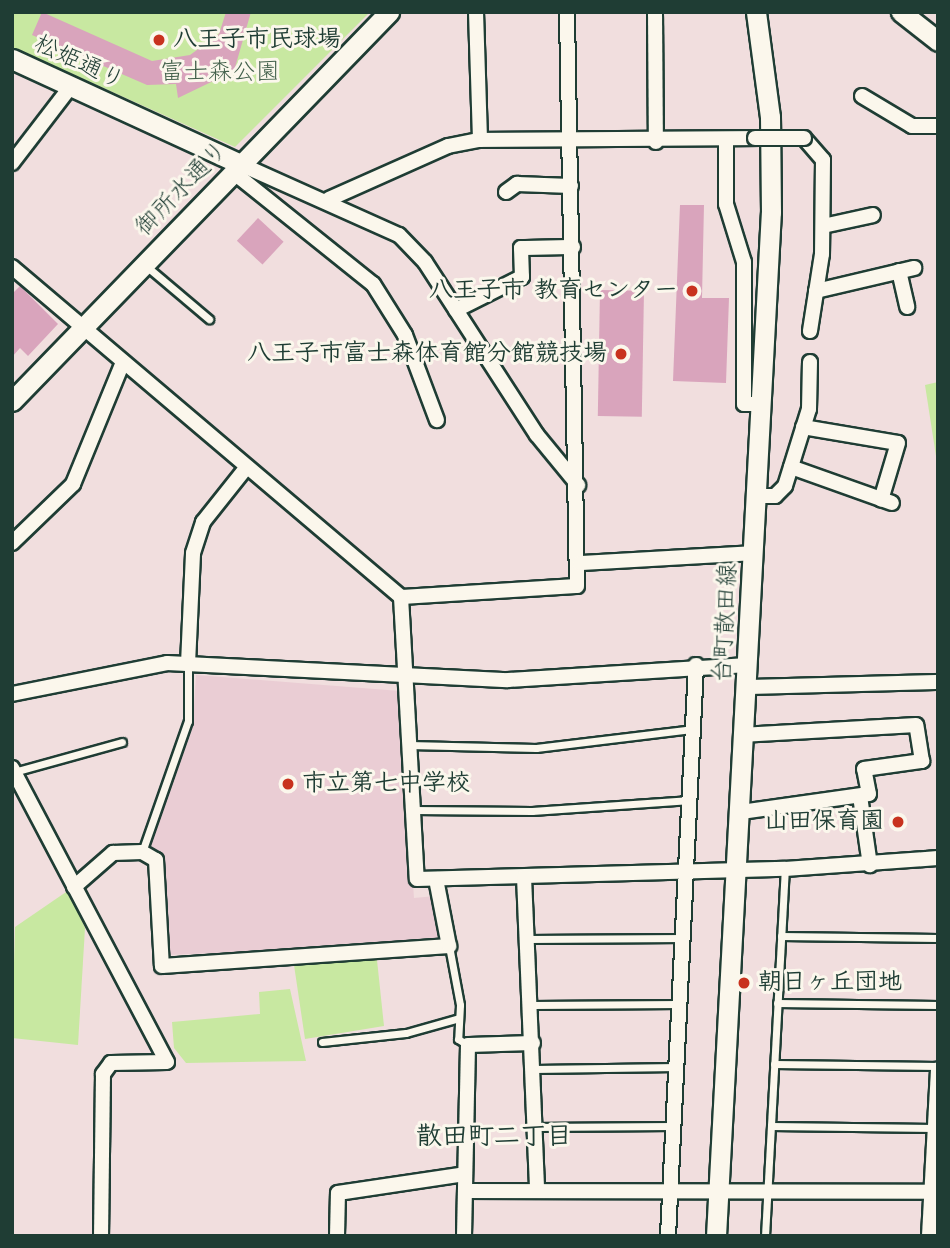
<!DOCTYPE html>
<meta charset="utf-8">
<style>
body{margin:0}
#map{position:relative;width:950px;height:1248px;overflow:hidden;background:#f1dede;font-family:Kalam,"Klee One",sans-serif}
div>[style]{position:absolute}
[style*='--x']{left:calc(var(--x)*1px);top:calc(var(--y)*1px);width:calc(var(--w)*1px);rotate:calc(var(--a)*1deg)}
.built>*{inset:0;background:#eacdd4}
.green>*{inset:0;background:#c8e8a1}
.building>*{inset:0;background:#d9a4bc;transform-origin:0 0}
.roads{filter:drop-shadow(2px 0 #1f3d34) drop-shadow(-2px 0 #1f3d34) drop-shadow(0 2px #1f3d34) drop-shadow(0 -2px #1f3d34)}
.lane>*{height:7px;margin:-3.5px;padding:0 3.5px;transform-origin:3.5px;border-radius:3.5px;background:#fbf7ec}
.street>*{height:14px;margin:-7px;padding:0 7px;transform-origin:7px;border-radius:7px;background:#fbf7ec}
.secondary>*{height:19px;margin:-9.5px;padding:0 9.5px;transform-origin:9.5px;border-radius:9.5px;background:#fbf7ec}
.bridges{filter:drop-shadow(2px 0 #1f3d34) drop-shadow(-2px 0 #1f3d34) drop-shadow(0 2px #1f3d34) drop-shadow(0 -2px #1f3d34)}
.street-bridge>*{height:14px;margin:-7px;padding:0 7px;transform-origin:7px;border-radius:7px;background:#fbf7ec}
.dots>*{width:19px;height:19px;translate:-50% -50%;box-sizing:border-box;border:4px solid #fbf7ec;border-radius:50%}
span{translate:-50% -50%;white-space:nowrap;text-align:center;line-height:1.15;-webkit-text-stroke:6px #fbf7ec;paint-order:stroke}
.poi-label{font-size:24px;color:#1f3d34;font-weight:700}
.left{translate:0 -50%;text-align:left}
.right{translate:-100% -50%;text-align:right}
.street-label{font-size:24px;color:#1f3d34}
.park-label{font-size:24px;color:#415f4a}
.neighbourhood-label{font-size:26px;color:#1f3d34;font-weight:700}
.frame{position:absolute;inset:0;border:14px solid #1f3d34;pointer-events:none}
</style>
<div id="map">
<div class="built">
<div style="clip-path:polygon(196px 675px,400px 691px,414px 898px,435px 896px,438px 944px,166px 955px,159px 860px,146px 847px,193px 722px)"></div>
</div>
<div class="green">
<div style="clip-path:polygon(12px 12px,370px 12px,235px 147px,12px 47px)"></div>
<div style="clip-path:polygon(938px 382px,938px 469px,925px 385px)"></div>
<div style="clip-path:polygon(69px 890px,85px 928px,78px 1045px,12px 1038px,15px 927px)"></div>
<div style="clip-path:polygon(377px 960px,384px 1026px,305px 1039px,294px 965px)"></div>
<div style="clip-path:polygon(290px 989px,306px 1061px,186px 1063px,174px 1048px,172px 1022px,260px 1014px,259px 992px)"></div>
</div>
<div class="building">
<div style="clip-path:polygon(42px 12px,152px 61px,190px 55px,219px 34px,226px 12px,251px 12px,234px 71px,178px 98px,176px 84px,147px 85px,32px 35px)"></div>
<div style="clip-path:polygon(680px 205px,704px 205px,702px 298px,729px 298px,726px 383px,673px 381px)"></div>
<div style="left:258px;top:218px;width:35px;height:31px;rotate:43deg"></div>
<div style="clip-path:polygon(20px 286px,58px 324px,28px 356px,20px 348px,12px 357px,12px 294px)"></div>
<div style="left:600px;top:290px;width:44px;height:126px;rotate:1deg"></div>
</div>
<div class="roads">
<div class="lane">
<div style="--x:145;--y:265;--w:84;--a:40.2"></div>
<div style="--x:409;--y:745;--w:127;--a:1.4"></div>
<div style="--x:536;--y:748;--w:159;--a:-6.9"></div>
<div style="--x:14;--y:772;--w:112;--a:-15.5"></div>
<div style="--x:413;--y:810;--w:119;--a:0.5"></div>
<div style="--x:532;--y:811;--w:159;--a:-4"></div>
<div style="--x:142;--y:852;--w:139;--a:-70.7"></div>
<div style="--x:188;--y:721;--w:56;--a:-90"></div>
<div style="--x:781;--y:936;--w:157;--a:0.7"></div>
<div style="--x:528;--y:939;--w:156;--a:-0.4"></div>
<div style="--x:449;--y:946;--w:60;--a:79.4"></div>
<div style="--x:460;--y:1005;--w:34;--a:93"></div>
<div style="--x:458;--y:1039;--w:12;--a:31"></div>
<div style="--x:777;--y:1003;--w:161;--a:0.7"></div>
<div style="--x:532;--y:1005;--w:148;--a:-0.4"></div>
<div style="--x:322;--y:1042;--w:84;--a:-6.1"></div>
<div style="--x:406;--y:1033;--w:55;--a:-15.8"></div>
<div style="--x:774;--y:1064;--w:164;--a:0.7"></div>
<div style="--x:534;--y:1069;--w:143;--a:-0.8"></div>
<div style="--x:771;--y:1126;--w:163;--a:0.7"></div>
<div style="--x:535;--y:1127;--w:138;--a:-0.4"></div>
<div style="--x:765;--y:1236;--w:368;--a:-86.9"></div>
</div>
<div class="street">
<div style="--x:476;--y:12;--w:128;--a:88.2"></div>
<div style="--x:655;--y:12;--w:130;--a:89.6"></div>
<div style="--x:862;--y:96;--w:58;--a:31"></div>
<div style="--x:912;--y:126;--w:26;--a:0"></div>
<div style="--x:804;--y:138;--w:29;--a:49"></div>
<div style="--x:823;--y:160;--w:94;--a:90.6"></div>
<div style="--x:822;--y:254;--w:78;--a:98.9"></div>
<div style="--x:726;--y:139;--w:65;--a:90"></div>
<div style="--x:726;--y:204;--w:61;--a:72.8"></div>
<div style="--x:744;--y:262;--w:142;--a:90"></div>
<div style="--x:744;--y:404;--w:16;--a:0"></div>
<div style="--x:12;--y:163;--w:97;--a:-52.5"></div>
<div style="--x:240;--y:164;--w:174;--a:24.1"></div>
<div style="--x:399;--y:235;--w:37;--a:46"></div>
<div style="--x:425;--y:262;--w:206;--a:57.1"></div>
<div style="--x:537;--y:435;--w:65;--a:50.6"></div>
<div style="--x:233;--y:172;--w:179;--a:38.7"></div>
<div style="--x:373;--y:284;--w:60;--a:57.9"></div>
<div style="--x:405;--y:335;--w:91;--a:69.4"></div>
<div style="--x:506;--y:192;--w:14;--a:-36"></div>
<div style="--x:517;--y:184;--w:54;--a:2.1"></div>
<div style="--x:329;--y:199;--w:130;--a:-24"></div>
<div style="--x:448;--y:146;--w:33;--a:-11"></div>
<div style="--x:480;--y:140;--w:275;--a:-0.4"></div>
<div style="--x:823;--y:226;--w:51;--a:-12.4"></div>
<div style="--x:12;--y:267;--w:510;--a:40.31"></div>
<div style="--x:401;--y:597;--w:176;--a:-3.6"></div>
<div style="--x:577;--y:586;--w:574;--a:-91"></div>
<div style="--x:899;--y:271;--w:37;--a:77"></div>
<div style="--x:816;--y:291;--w:101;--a:-13.2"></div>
<div style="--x:456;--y:310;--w:74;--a:-26.6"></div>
<div style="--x:522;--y:277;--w:29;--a:-92"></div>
<div style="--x:521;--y:248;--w:52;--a:-1.1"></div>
<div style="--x:803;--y:427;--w:96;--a:9.6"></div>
<div style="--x:898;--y:443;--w:59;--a:106.6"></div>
<div style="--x:791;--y:467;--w:107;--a:19.6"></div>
<div style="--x:756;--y:496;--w:19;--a:0"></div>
<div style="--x:775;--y:496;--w:14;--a:-45"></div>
<div style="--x:785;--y:486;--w:81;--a:-72.7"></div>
<div style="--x:809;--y:409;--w:47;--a:-88.8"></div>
<div style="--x:12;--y:543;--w:85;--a:-44"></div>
<div style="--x:73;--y:484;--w:132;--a:-67.7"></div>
<div style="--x:580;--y:563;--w:173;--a:-3.3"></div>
<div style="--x:401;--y:597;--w:282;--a:86.8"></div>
<div style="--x:417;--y:879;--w:368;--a:-1.6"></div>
<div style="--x:785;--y:869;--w:153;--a:-4.1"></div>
<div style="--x:188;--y:664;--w:111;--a:-87.4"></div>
<div style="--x:193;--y:553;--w:33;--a:-72"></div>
<div style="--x:203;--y:522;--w:69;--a:-51.5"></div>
<div style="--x:747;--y:687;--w:191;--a:-1.5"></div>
<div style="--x:12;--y:694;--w:158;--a:-11.3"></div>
<div style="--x:167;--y:663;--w:341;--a:2.9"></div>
<div style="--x:508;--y:680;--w:240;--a:-3.6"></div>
<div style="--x:12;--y:768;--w:332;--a:62.2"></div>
<div style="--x:167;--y:1062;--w:56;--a:179"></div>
<div style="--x:111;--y:1063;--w:14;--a:126"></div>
<div style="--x:103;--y:1074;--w:162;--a:90.7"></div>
<div style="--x:860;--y:796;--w:70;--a:81.8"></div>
<div style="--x:741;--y:812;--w:129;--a:-8"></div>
<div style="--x:869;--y:794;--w:25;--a:-101"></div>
<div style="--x:864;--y:769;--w:59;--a:-7.9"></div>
<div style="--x:922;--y:761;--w:36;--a:-99"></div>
<div style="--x:916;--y:725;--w:171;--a:176.7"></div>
<div style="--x:524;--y:877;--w:314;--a:87.6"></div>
<div style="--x:74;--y:887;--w:52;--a:-41.1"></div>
<div style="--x:113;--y:853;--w:29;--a:-2"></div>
<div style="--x:142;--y:852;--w:16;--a:30"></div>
<div style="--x:156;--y:860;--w:106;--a:86.8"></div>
<div style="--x:162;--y:966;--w:288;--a:-4"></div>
<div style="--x:449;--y:946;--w:68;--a:-101"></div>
<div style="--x:465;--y:1191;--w:473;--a:0.1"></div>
<div style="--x:337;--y:1236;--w:43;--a:-88.7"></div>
<div style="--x:338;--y:1193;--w:128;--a:-8.5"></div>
<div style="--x:464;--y:1236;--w:191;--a:-88.8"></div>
<div style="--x:468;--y:1045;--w:65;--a:-1.8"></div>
<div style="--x:668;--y:1236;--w:572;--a:-87.19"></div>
<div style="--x:929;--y:1236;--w:167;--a:-86.9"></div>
</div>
<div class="secondary">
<div style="--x:901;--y:12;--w:47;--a:38.1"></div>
<div style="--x:12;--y:59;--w:251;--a:24.7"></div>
<div style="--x:12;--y:401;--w:542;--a:-45.9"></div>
<div style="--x:716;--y:1236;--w:1025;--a:-86.93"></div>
<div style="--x:771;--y:212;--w:95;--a:-90.6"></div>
<div style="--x:770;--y:117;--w:106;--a:-97.6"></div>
</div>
</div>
<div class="bridges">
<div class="street-bridge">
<div style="--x:755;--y:138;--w:49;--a:0"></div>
</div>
</div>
<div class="dots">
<div style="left:159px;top:40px;background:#c8321e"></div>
<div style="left:692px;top:291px;background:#c8321e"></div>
<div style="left:621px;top:354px;background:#c8321e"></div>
<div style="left:288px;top:784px;background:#c8321e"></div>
<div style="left:898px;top:822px;background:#c8321e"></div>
<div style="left:744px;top:983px;background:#c8321e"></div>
</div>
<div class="poi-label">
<span class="left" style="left:173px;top:40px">八王子市民球場</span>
<span class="right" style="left:678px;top:291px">八王子市 教育センター</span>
<span class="right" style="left:607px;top:354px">八王子市富士森体育館分館競技場</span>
<span class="left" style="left:302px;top:784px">市立第七中学校</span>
<span class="right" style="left:884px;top:822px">山田保育園</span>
<span class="left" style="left:758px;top:983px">朝日ヶ丘団地</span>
</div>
<div class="street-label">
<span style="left:79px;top:63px;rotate:25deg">松姫通り</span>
<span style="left:182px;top:189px;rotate:-46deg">御所水通り</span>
<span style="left:726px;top:623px;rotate:-87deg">台町散田線</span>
</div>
<div class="park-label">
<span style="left:220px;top:73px">富士森公園</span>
</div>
<div class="neighbourhood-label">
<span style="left:494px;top:1138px">散田町二丁目</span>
</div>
<div class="frame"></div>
</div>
